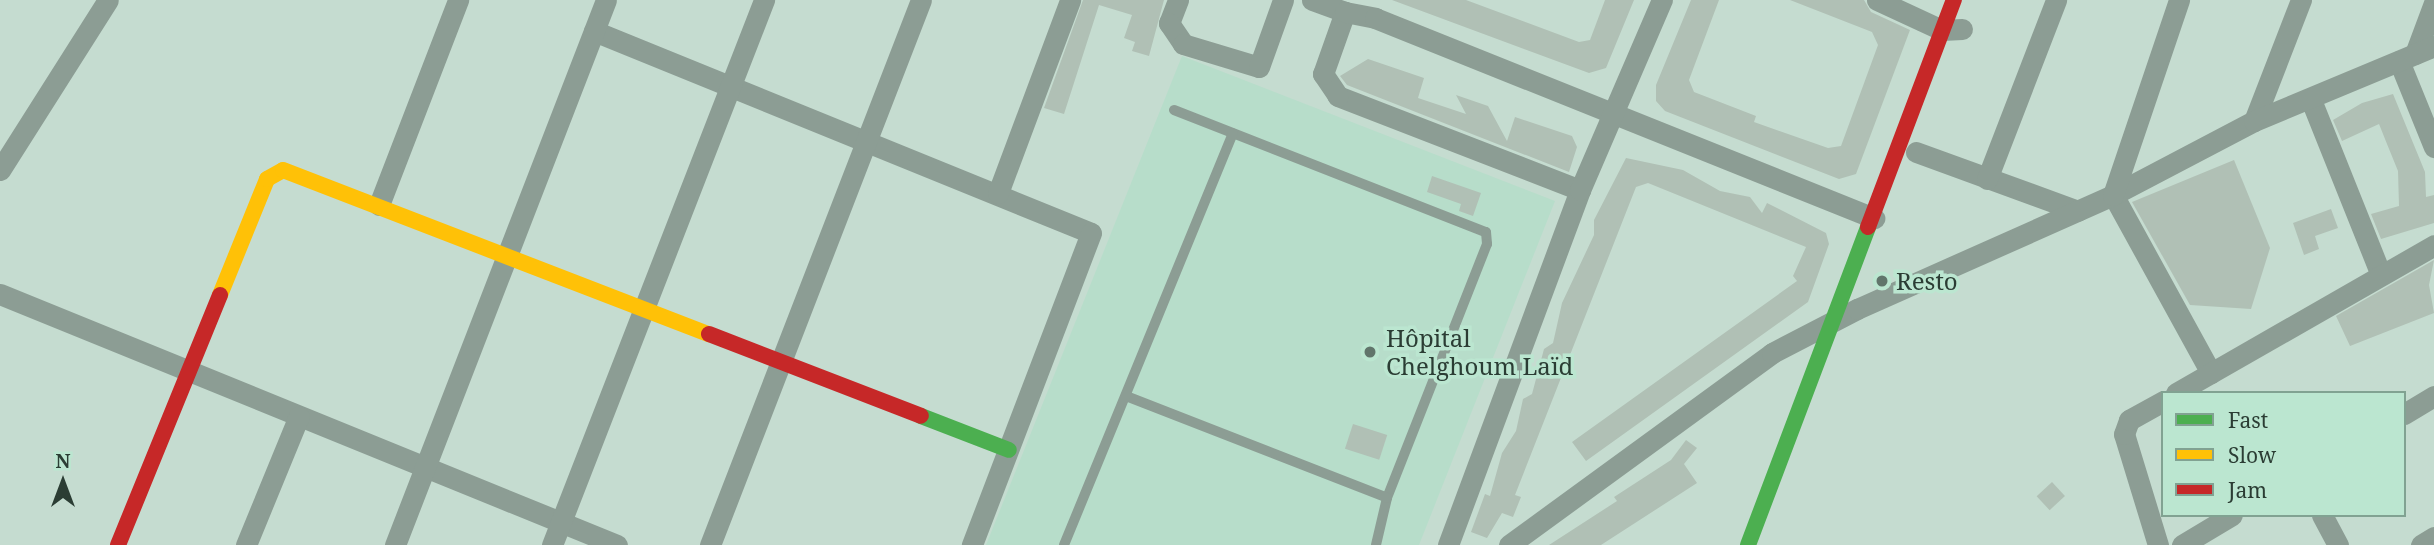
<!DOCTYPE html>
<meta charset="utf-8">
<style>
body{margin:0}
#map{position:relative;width:2434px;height:545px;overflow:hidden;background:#c5dcd0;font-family:"Noto Serif",serif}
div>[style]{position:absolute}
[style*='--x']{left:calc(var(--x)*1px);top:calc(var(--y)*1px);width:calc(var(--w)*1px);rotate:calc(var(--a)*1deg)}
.built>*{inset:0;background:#b7ddca}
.building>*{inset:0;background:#b0c0b5;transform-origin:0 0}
.lane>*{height:10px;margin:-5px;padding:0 5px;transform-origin:5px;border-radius:5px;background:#8c9d94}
.street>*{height:21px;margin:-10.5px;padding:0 10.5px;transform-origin:10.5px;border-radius:10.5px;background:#8c9d94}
.fast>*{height:16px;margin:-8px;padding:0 8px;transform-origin:8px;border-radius:8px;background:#4caf50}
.slow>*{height:16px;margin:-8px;padding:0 8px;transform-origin:8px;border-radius:8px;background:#ffc107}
.jam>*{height:16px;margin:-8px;padding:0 8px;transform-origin:8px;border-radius:8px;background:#c62828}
.dots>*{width:19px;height:19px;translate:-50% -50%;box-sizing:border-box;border:4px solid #bbe6d0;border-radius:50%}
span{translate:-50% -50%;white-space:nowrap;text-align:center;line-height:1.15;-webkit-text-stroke:7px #bbe6d0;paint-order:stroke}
.poi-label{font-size:24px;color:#2b3d34}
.left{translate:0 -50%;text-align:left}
.legend{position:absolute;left:2161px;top:391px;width:245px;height:126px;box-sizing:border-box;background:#bbe6d0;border:2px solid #81a292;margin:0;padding:9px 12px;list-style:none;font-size:21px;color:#2b3d34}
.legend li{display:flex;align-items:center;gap:14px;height:35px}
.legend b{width:35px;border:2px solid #81a292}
.north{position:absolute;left:28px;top:447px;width:70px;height:70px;-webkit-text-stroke:5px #bbe6d0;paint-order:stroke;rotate:0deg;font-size:19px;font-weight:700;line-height:28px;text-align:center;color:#2b3d34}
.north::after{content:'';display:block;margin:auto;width:24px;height:32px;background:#2b3d34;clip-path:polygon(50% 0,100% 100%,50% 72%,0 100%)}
</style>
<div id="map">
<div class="built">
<div style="clip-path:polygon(1182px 56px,1555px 201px,1419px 545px,986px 545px)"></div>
</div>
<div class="building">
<div style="clip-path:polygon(1083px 0,1164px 0,1149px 56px,1132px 51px,1135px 42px,1124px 38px,1132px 15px,1099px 5px,1064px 114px,1044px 108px)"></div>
<div style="clip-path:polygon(1392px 0,1466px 0,1579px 42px,1590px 40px,1605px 0,1634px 0,1606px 68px,1589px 73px)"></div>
<div style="clip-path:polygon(1691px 0,1719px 0,1689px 80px,1694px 92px,1756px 116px,1754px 122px,1828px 148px,1841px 146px,1878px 45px,1872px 32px,1790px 0,1864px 0,1871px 12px,1910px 30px,1856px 174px,1839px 179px,1665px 111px,1656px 101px,1656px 85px)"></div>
<div style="clip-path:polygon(1368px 59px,1424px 78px,1418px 98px,1466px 114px,1456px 95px,1488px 106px,1507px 141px,1515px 117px,1572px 136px,1577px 147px,1569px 172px,1347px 85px,1340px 76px)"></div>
<div style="clip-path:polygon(2393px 94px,2425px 172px,2426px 197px,2434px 195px,2434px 223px,2381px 239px,2371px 214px,2399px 206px,2398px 171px,2387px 144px,2379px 124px,2342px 141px,2333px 120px,2362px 103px)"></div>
<div style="clip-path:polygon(1626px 158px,1683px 170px,1720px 191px,1750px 197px,1762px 213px,1767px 203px,1826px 233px,1829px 244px,1808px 302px,1586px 461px,1572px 442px,1797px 281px,1793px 276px,1806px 247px,1648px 183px,1636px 187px,1515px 495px,1521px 497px,1513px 517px,1502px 513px,1487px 538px,1471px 532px,1485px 494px,1490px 496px,1502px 453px,1516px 431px,1523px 399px,1532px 394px,1544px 349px,1553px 343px,1562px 303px,1594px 235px,1594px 220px)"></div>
<div style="clip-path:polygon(2234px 160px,2270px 248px,2251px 309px,2190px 305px,2132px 202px)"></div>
<div style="clip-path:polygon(1432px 176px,1481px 193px,1473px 216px,1459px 211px,1461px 204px,1427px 192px)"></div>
<div style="clip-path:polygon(2331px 209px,2338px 228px,2315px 236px,2319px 249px,2304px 255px,2293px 223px)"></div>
<div style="clip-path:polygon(2434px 260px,2429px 285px,2434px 313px,2350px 346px,2336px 316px)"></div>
<div style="left:1353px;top:424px;width:36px;height:26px;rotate:18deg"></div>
<div style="clip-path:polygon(1686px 440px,1697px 448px,1684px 464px,1697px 483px,1601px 545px,1549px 545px,1617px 501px,1614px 497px,1671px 460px)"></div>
<div style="left:2052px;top:482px;width:19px;height:21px;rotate:47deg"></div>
</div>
<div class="lane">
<div style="--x:1174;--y:110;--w:335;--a:21.4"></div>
<div style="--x:1486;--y:232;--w:12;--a:85"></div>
<div style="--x:1487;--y:244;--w:273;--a:111.5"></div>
<div style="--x:1387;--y:498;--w:48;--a:103.2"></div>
<div style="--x:1126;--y:396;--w:280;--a:21.3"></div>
<div style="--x:1064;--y:545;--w:445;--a:-67.7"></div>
</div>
<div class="street">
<div style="--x:1178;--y:0;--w:25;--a:111"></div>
<div style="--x:1169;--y:23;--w:25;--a:56"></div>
<div style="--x:1183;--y:44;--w:79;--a:16.8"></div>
<div style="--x:1259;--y:67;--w:71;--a:-70.3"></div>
<div style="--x:1312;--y:0;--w:35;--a:20"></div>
<div style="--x:1877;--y:0;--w:72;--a:24.8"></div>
<div style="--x:1942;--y:30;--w:20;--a:-3"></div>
<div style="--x:594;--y:31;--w:536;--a:22.12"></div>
<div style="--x:1091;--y:233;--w:334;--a:110.9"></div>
<div style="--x:2415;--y:54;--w:54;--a:-69.6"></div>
<div style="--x:2399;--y:61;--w:93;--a:67.9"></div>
<div style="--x:2311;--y:100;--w:188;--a:68.2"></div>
<div style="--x:2254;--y:121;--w:130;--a:-68.8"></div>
<div style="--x:1916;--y:152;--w:172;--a:20"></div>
<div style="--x:0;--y:170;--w:201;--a:-57.6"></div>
<div style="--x:1987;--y:179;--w:192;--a:-68.9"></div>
<div style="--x:1580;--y:190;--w:260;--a:-158.8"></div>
<div style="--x:1338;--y:96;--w:27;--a:-124"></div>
<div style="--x:1323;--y:74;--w:66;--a:-70.5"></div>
<div style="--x:1345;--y:12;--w:31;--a:11"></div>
<div style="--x:1375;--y:18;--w:538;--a:21.84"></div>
<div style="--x:998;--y:193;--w:206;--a:-69.5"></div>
<div style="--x:379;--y:205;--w:220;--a:-68.9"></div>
<div style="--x:0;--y:294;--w:666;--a:22.14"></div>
<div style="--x:2211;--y:373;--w:203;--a:-118.8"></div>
<div style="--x:2113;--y:195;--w:159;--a:-27.7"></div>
<div style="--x:2254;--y:121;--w:195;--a:-22.6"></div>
<div style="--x:2176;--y:393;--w:297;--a:-29.8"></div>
<div style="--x:2404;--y:414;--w:35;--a:-31"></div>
<div style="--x:2322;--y:515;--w:34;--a:62"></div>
<div style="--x:246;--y:545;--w:139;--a:-67.7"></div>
<div style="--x:395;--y:545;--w:584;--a:-68.84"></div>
<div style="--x:552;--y:545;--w:585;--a:-68.74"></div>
<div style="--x:710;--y:545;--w:584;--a:-68.84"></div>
<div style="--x:1448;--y:545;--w:379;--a:-69.6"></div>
<div style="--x:1580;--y:190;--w:207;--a:-66.7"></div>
<div style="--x:1509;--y:545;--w:326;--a:-36.1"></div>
<div style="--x:1772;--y:353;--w:96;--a:-27.4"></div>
<div style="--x:1857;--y:309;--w:280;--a:-24"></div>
<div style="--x:2113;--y:195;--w:206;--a:-71.3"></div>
<div style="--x:2158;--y:545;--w:116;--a:-107"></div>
<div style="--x:2124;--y:434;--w:15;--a:-70"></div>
<div style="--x:2129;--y:420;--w:39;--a:-29"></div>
<div style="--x:2182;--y:545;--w:58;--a:-31"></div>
<div style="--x:2421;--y:545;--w:15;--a:-32"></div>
</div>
<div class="fast">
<div style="--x:921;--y:416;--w:94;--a:21.1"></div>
<div style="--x:1748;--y:545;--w:340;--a:-69.3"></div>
</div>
<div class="slow">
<div style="--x:220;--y:295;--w:125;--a:-67.9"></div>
<div style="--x:267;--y:179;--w:18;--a:-29"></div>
<div style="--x:283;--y:170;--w:456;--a:21.1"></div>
</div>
<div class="jam">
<div style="--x:1868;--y:227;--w:243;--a:-69.3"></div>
<div style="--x:709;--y:334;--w:227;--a:21.1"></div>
<div style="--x:118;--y:545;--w:270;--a:-67.8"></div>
</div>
<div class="dots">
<div style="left:1882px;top:281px;background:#61756b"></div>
<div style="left:1370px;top:352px;background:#61756b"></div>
</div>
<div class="poi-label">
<span class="left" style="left:1896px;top:281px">Resto</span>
<span class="left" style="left:1386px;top:352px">Hôpital<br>Chelghoum Laïd</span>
</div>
<ul class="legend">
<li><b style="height:9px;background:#4caf50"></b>Fast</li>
<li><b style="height:9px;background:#ffc107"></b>Slow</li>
<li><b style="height:9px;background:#c62828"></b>Jam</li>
</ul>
<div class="north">N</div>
</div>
